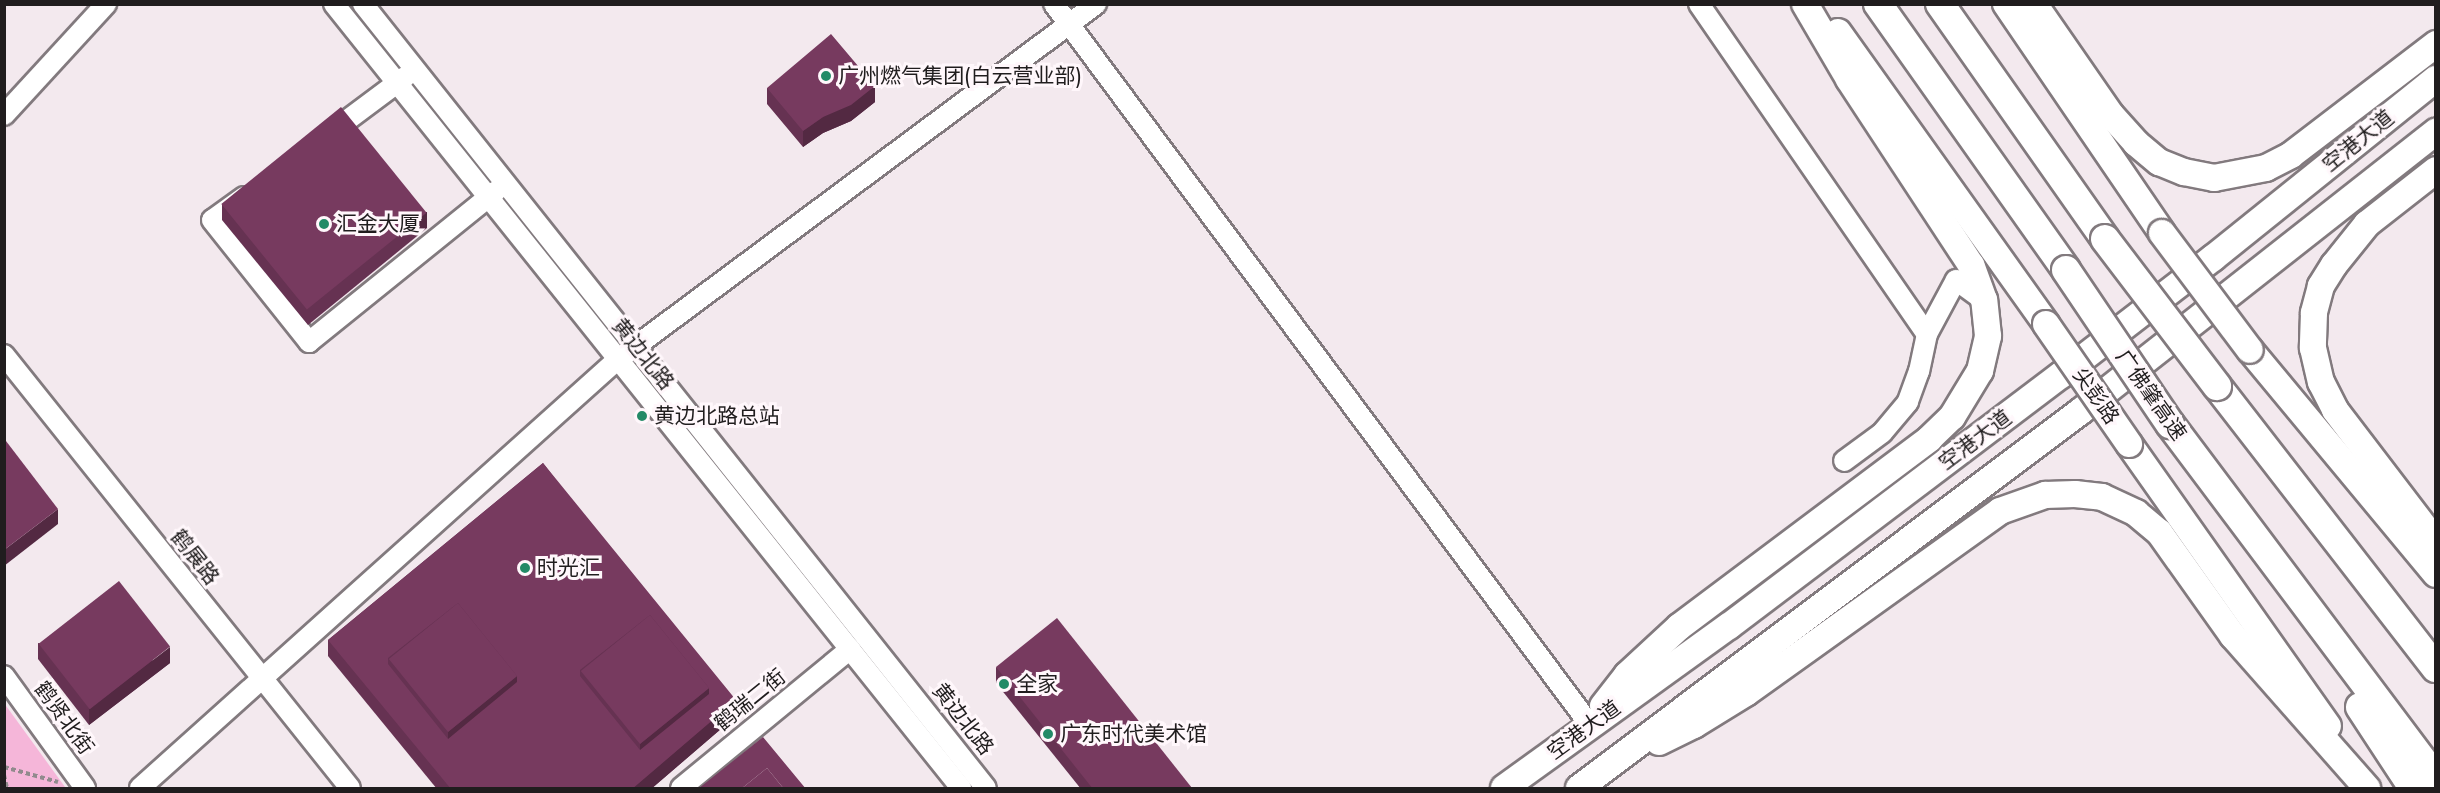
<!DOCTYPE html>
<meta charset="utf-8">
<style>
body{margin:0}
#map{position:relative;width:2440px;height:793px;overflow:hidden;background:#f3e9ee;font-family:Jost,"Noto Sans SC",sans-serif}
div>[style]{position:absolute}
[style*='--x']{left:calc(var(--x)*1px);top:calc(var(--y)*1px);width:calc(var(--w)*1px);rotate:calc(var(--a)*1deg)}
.green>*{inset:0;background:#f5b6d9}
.path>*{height:4px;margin-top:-2px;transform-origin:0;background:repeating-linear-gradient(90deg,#918a8d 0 4.5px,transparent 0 7.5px)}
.roads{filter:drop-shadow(2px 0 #827a7e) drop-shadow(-2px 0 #827a7e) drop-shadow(0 2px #827a7e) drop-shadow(0 -2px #827a7e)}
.minor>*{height:20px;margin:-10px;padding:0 10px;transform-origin:10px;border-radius:10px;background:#fff}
.major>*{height:26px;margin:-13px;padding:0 13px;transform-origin:13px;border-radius:13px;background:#fff}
.highway>*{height:28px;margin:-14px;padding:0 14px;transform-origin:14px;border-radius:14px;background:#fff}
.bridges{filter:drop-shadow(2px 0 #827a7e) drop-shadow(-2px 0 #827a7e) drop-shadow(0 2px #827a7e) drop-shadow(0 -2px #827a7e)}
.major-bridge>*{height:26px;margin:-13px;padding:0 13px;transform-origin:13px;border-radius:13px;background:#fff}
.highway-bridge>*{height:28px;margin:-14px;padding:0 14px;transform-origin:14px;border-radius:14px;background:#fff}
.wall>*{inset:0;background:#663252}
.shaded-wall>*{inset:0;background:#532942;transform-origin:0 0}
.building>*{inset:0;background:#773a5f;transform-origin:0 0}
.dots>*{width:16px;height:16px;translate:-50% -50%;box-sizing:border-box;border:3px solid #fff7fb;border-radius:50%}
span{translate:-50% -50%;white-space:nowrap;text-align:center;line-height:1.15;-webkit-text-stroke:6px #fff7fb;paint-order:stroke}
.poi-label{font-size:21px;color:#201d1e}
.left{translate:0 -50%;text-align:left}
.street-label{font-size:21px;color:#201d1e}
.frame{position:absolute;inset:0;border:6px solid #201d1e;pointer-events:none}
</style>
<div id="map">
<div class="green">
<div style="clip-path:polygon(4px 703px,65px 787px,63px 788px,5px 788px)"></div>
</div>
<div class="path">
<div style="--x:4;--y:767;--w:56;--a:15.5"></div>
<div style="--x:4;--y:775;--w:13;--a:77"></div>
</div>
<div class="roads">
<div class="minor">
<div style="--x:334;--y:4;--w:1004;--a:51.35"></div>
<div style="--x:363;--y:4;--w:1001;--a:51.53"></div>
<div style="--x:1054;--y:4;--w:898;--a:53.37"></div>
<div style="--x:1699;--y:4;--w:401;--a:55.4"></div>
<div style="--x:1927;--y:334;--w:38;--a:102"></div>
<div style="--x:1919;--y:371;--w:33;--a:110"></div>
<div style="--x:1908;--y:402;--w:40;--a:130"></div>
<div style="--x:1882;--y:433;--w:47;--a:143.6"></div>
<div style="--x:4;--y:115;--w:151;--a:-47.4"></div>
<div style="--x:330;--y:133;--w:94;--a:-36.7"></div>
<div style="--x:244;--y:197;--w:39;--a:144"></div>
<div style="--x:212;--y:220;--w:156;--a:51.5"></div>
<div style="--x:309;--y:342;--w:240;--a:-38.9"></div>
<div style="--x:1927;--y:334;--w:61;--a:-61.8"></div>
<div style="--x:1956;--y:280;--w:34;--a:36"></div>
<div style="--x:4;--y:355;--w:554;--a:51.37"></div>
<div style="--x:4;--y:676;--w:138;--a:54.1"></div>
<div style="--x:140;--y:788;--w:641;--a:-41.9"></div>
<div style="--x:617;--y:360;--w:597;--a:-36.62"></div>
<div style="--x:681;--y:788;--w:219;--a:-39.4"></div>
</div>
<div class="major">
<div style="--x:2006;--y:4;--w:277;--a:55.7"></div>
<div style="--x:2034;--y:4;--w:135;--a:55.3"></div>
<div style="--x:2111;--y:115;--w:38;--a:48"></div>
<div style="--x:2136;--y:143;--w:30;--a:40"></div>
<div style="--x:2159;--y:162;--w:27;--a:22"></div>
<div style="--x:2184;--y:172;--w:31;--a:11"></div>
<div style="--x:2214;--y:178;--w:53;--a:-10.9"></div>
<div style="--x:2266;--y:168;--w:28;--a:-27"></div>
<div style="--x:2291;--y:155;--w:183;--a:-37.4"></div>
<div style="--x:1838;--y:32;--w:359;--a:54.5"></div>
<div style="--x:2436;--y:170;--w:88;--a:142"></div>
<div style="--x:2367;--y:224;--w:53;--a:128.8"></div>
<div style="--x:2334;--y:265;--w:25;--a:122"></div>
<div style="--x:2321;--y:286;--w:28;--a:105"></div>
<div style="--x:2314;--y:313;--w:35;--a:92"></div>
<div style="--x:2313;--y:348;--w:35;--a:77"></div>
<div style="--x:2321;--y:382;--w:31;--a:63"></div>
<div style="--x:2335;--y:410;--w:166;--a:52.6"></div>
<div style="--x:2250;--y:350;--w:291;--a:50.3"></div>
<div style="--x:2129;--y:444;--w:345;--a:54.8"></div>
<div style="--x:1603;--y:706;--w:39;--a:-52"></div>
<div style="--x:1627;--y:675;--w:71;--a:-42.7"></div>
<div style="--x:1679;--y:627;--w:313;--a:-36.9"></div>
<div style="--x:1929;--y:439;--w:32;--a:-44"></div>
<div style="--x:1952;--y:417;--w:54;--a:-58.7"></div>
<div style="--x:1980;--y:371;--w:36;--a:-77"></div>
<div style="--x:1988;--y:336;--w:36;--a:-96"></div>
<div style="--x:1984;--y:300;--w:37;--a:-110"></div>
<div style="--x:1971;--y:265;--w:222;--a:-123.3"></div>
<div style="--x:1849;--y:79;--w:87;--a:-120.4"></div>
<div style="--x:1659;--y:742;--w:39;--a:-26"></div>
<div style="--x:1694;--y:725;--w:61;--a:-31.6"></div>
<div style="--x:1746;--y:693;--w:312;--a:-35.6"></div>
<div style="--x:2000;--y:511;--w:48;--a:-19.6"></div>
<div style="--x:2045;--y:495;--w:30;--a:-2"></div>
<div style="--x:2075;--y:494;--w:27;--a:6"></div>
<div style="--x:2102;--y:497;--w:38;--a:25"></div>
<div style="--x:2136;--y:513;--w:30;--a:40"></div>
<div style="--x:2159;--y:532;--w:128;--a:54.6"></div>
<div style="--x:2233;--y:636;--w:203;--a:48.6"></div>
<div style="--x:1504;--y:788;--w:277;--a:-35.8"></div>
<div style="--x:1729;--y:626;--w:416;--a:-37.1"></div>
<div style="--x:2061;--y:375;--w:192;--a:-37.6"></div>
<div style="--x:2213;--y:258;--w:286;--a:-38.8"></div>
<div style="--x:1579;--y:788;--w:628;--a:-36.91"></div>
<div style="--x:2081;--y:411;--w:452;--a:-38.2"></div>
</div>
<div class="highway">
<div style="--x:1878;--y:4;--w:326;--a:54.7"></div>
<div style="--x:1940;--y:4;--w:287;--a:54.9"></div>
<div style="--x:2217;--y:386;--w:357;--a:52.2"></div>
<div style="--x:2170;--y:424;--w:443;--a:53.1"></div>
<div style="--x:2360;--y:707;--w:97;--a:56.8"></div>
</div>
</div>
<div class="bridges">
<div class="major-bridge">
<div style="--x:2162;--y:233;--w:146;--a:53.1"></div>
<div style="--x:2046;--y:324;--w:146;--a:55.3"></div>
</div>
<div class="highway-bridge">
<div style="--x:2105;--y:239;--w:185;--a:52.7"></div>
<div style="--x:2066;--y:270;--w:186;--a:56"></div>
</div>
</div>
<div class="wall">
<div style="clip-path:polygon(767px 88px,875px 102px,851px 121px,823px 133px,803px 147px,767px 104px)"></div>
<div style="clip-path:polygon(222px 204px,427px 228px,308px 325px,222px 220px)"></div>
<div style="clip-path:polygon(543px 463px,736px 716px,651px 789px,437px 789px,328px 656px,328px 640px)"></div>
<div style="clip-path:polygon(38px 643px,170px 663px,89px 725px,38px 659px)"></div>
<div style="clip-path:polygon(996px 667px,1192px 789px,1081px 789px,996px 683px)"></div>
</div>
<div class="shaded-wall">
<div style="clip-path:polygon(875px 86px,875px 102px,851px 121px,823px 133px,803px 147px,803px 131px,823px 117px)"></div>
<div style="left:427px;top:212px;width:16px;height:154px;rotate:90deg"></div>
<div style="clip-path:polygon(58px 509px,58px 524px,4px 566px,4px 550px)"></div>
<div style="clip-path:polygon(170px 647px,170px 663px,89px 725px,89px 709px)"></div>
<div style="clip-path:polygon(517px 676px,517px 698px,448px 755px,448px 732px)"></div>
<div style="clip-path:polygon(709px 688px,709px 710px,640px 766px,640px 744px)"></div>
<div style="clip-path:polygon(736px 700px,736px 716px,651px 789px,632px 789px)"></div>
</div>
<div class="building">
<div style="clip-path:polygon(831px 34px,875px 86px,851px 105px,823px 117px,803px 131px,767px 88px)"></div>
<div style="left:341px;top:107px;width:136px;height:154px;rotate:51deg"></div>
<div style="clip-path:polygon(6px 441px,58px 509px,4px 550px,4px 442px)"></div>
<div style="clip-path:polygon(evenodd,543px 463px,736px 700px,632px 789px,451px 789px,328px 640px,543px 463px,458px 603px,517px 676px,517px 682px,448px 739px,388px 664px,388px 658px,458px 603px,543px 463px,650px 615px,709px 688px,709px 694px,640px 750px,580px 676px,580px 670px,650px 615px)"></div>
<div style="left:119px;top:581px;width:83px;height:102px;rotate:52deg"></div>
<div style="left:458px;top:603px;width:94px;height:89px;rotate:51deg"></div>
<div style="left:650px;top:615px;width:94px;height:89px;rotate:51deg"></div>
<div style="clip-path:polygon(1057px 618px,1192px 788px,1093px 789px,996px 667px)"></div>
<div style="clip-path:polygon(763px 737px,806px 789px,784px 789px,767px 768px,741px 789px,698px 789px)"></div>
<div style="clip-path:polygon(767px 768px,784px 789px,741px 789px)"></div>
</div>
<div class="dots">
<div style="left:826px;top:76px;background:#238a67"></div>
<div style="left:324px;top:224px;background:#238a67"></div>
<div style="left:642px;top:416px;background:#238a67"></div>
<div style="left:525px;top:568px;background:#238a67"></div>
<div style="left:1004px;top:684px;background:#238a67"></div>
<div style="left:1048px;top:734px;background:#238a67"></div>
</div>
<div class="poi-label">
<span class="left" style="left:838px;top:76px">广州燃气集团(白云营业部)</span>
<span class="left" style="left:336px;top:224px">汇金大厦</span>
<span class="left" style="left:654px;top:416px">黄边北路总站</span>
<span class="left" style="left:537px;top:568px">时光汇</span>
<span class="left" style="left:1016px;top:684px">全家</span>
<span class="left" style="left:1060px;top:734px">广东时代美术馆</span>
</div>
<div class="street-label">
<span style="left:2358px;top:141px;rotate:-39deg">空港大道</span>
<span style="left:643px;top:354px;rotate:51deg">黄边北路</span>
<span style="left:2151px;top:395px;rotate:55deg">广佛肇高速</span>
<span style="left:2096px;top:396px;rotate:55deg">尖彭路</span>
<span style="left:1975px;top:440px;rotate:-37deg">空港大道</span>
<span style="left:195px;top:557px;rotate:52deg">鹤展路</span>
<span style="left:750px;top:700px;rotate:-39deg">鹤瑞二街</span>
<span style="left:64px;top:718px;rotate:54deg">鹤贤北街</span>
<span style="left:963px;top:719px;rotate:52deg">黄边北路</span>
<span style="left:1584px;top:730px;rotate:-36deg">空港大道</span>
</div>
<div class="frame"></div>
</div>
